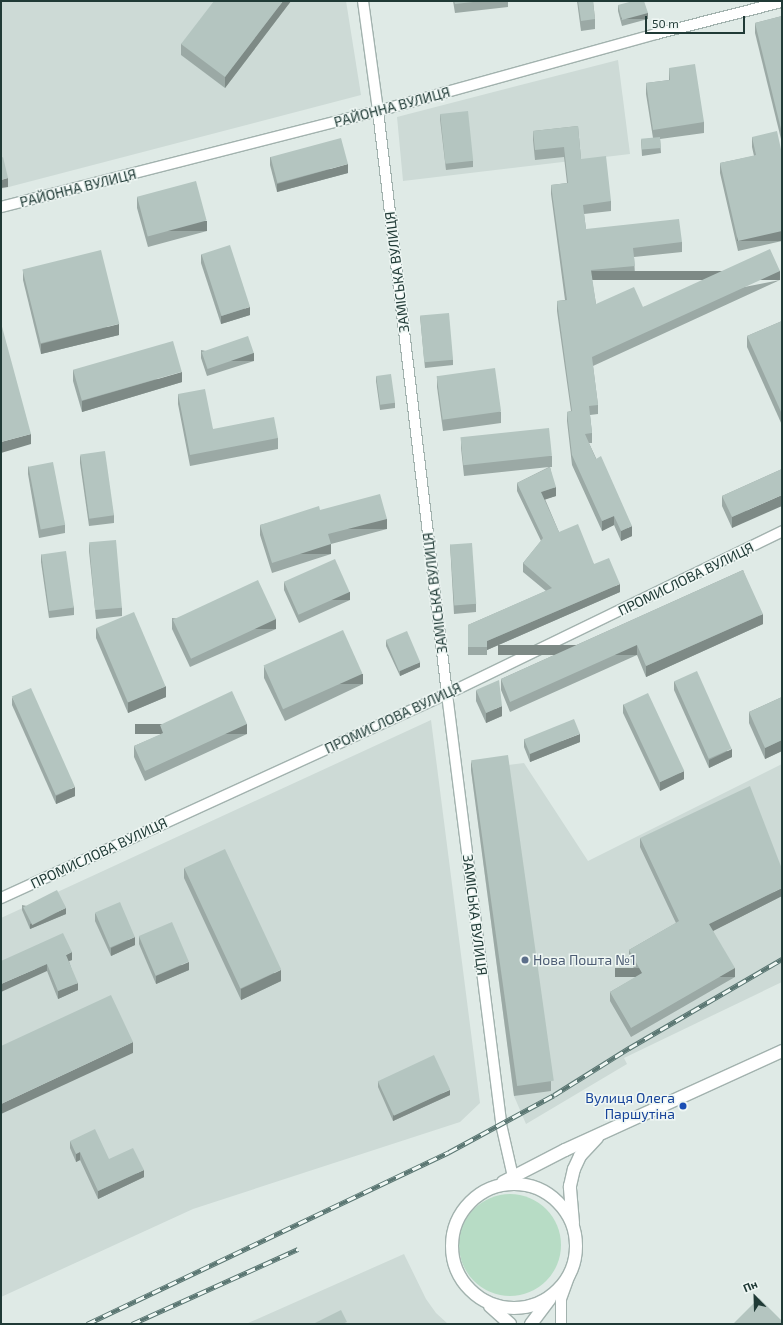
<!DOCTYPE html>
<meta charset="utf-8">
<style>
body{margin:0}
#map{position:relative;width:783px;height:1325px;overflow:hidden;background:#dfeae6;font-family:"Exo 2",sans-serif}
div>[style]{position:absolute}
[style*='--x']{left:calc(var(--x)*1px);top:calc(var(--y)*1px);width:calc(var(--w)*1px);rotate:calc(var(--a)*1deg)}
.built>*{inset:0;background:#cddad6}
.green>*{inset:0;background:#b7dcc5}
.round{border-radius:50%}
.roads{filter:drop-shadow(1px 0 #a2b2ae) drop-shadow(-1px 0 #a2b2ae) drop-shadow(0 1px #a2b2ae) drop-shadow(0 -1px #a2b2ae)}
.minor>*{height:10px;margin:-5px;padding:0 5px;transform-origin:5px;border-radius:5px;background:#fff}
.tertiary>*{height:12px;margin:-6px;padding:0 6px;transform-origin:6px;border-radius:6px;background:#fff}
.tertiary>.ring{margin:-6px;padding:0;box-sizing:content-box;background:none;border:12px solid #fff;border-radius:50%}
.rail>*{height:4.5px;margin-top:-2.25px;transform-origin:0;background:repeating-linear-gradient(90deg,#eff7f4 0 9px,#5a7672 0 18px);box-sizing:border-box;border-block:1px solid #5a7672}
.wall>*{inset:0;background:#9ba9a5}
.shaded-wall>*{inset:0;background:#7e8a86;transform-origin:0 0}
.building>*{inset:0;background:#b4c5c0;transform-origin:0 0}
.dots>*{width:11px;height:11px;translate:-50% -50%;box-sizing:border-box;border:2px solid #eff7f4;border-radius:50%}
span{translate:-50% -50%;white-space:nowrap;text-align:center;line-height:1.15;-webkit-text-stroke:3px #eff7f4;paint-order:stroke}
.street-label{font-size:14px;color:#203a36}
.service-label{font-size:14px;color:#4e5e75}
.left{translate:0 -50%;text-align:left}
.transit-label{font-size:14px;color:#164399}
.right{translate:-100% -50%;text-align:right}
.frame{position:absolute;inset:0;border:2px solid #203a36;pointer-events:none}
.north{position:absolute;left:735px;top:1277px;width:40px;height:40px;-webkit-text-stroke:3px #eff7f4;paint-order:stroke;rotate:337deg;font-size:11px;font-weight:700;line-height:16px;text-align:center;color:#203a36}
.north::after{content:'';display:block;margin:auto;width:14px;height:18px;background:#203a36;clip-path:polygon(50% 0,100% 100%,50% 72%,0 100%)}
.scale{position:absolute;left:645px;top:16px;width:100px;height:18px;box-sizing:border-box;border:2px solid #203a36;border-top:0;padding-left:5px;font-size:12px;line-height:14px;white-space:nowrap;color:#203a36;-webkit-text-stroke:3px #eff7f4;paint-order:stroke}
</style>
<div id="map">
<div class="built">
<div style="clip-path:polygon(1px 1px,346px 1px,361px 95px,1px 189px)"></div>
<div style="clip-path:polygon(618px 60px,630px 154px,403px 181px,397px 117px)"></div>
<div style="clip-path:polygon(431px 720px,480px 1103px,460px 1122px,193px 1209px,1px 1297px,1px 918px)"></div>
<div style="clip-path:polygon(524px 763px,588px 861px,782px 764px,782px 982px,624px 1058px,627px 1064px,526px 1124px,514px 1096px,471px 770px)"></div>
<div style="clip-path:polygon(404px 1254px,426px 1299px,436px 1313px,448px 1324px,246px 1324px)"></div>
</div>
<div class="green">
<div class="round" style="left:459px;top:1194px;width:102px;height:102px"></div>
</div>
<div class="roads">
<div class="minor">
<div style="--x:363;--y:1;--w:111;--a:82.2"></div>
<div style="--x:378;--y:111;--w:587;--a:83.25"></div>
<div style="--x:447;--y:694;--w:433;--a:82.8"></div>
<div style="--x:501;--y:1124;--w:54;--a:77.2"></div>
<div style="--x:513;--y:1177;--w:8;--a:50"></div>
<div style="--x:1;--y:207;--w:389;--a:-14.3"></div>
<div style="--x:378;--y:111;--w:288;--a:-15.5"></div>
<div style="--x:656;--y:34;--w:130;--a:-14.3"></div>
<div style="--x:1;--y:898;--w:490;--a:-24.6"></div>
<div style="--x:447;--y:694;--w:373;--a:-25.9"></div>
<div style="--x:561;--y:1324;--w:25;--a:-90"></div>
<div style="--x:561;--y:1299;--w:35;--a:-70"></div>
</div>
<div class="tertiary">
<div style="--x:503;--y:1182;--w:70;--a:-27.3"></div>
<div style="--x:565;--y:1150;--w:239;--a:-24.5"></div>
<div class="ring" style="left:452px;top:1184px;width:112px;height:112px"></div>
<div style="--x:573;--y:1223;--w:37;--a:-95"></div>
<div style="--x:570;--y:1186;--w:17;--a:-77"></div>
<div style="--x:574;--y:1169;--w:14;--a:-65"></div>
<div style="--x:580;--y:1156;--w:25;--a:-47"></div>
<div style="--x:490;--y:1306;--w:27;--a:42"></div>
<div style="--x:531;--y:1324;--w:31;--a:-53"></div>
</div>
</div>
<div class="rail">
<div style="--x:87;--y:1324;--w:401;--a:-25.4"></div>
<div style="--x:449;--y:1152;--w:119;--a:-28.5"></div>
<div style="--x:554;--y:1095;--w:89;--a:-32.1"></div>
<div style="--x:629;--y:1048;--w:177;--a:-30.2"></div>
<div style="--x:132;--y:1324;--w:182;--a:-24.3"></div>
</div>
<div class="wall">
<div style="clip-path:polygon(291px 1px,225px 88px,181px 55px,181px 44px)"></div>
<div style="clip-path:polygon(453px 1px,508px 1px,508px 7px,455px 13px)"></div>
<div style="clip-path:polygon(577px 1px,593px 1px,595px 19px,595px 29px,581px 31px)"></div>
<div style="clip-path:polygon(618px 5px,648px 19px,622px 26px,618px 11px)"></div>
<div style="clip-path:polygon(782px 16px,782px 139px,781px 139px,755px 33px,755px 23px)"></div>
<div style="clip-path:polygon(669px 68px,704px 122px,704px 133px,660px 139px,661px 153px,642px 156px,641px 140px,653px 138px,646px 94px,646px 83px,669px 80px)"></div>
<div style="clip-path:polygon(440px 114px,473px 161px,473px 167px,446px 170px,440px 119px)"></div>
<div style="clip-path:polygon(578px 126px,581px 159px,611px 201px,611px 211px,584px 214px,586px 229px,682px 242px,682px 252px,634px 257px,635px 275px,592px 280px,596px 304px,643px 307px,780px 280px,593px 366px,598px 405px,598px 414px,590px 415px,592px 433px,592px 443px,589px 443px,632px 536px,621px 541px,614px 525px,602px 531px,572px 465px,567px 421px,567px 412px,571px 411px,557px 311px,557px 301px,565px 300px,551px 194px,551px 185px,567px 183px,564px 157px,535px 160px,533px 140px,533px 131px)"></div>
<div style="clip-path:polygon(752px 137px,782px 154px,782px 241px,738px 251px,720px 173px,720px 163px,754px 156px,752px 147px)"></div>
<div style="clip-path:polygon(270px 157px,348px 173px,277px 192px,270px 165px)"></div>
<div style="clip-path:polygon(137px 197px,207px 231px,148px 247px,137px 208px)"></div>
<div style="clip-path:polygon(201px 254px,250px 315px,221px 324px,201px 263px)"></div>
<div style="clip-path:polygon(23px 270px,119px 335px,41px 354px,23px 280px)"></div>
<div style="clip-path:polygon(420px 316px,453px 360px,453px 365px,425px 368px)"></div>
<div style="clip-path:polygon(782px 321px,782px 425px,747px 347px,747px 336px)"></div>
<div style="clip-path:polygon(201px 350px,254px 361px,207px 376px,201px 358px)"></div>
<div style="clip-path:polygon(73px 370px,182px 382px,82px 412px,73px 381px)"></div>
<div style="clip-path:polygon(376px 376px,395px 403px,395px 408px,380px 410px,376px 381px)"></div>
<div style="clip-path:polygon(437px 376px,501px 412px,501px 423px,443px 431px,437px 387px)"></div>
<div style="clip-path:polygon(178px 394px,213px 429px,278px 438px,278px 449px,190px 466px,178px 404px)"></div>
<div style="clip-path:polygon(461px 438px,552px 456px,552px 467px,550px 467px,556px 496px,545px 499px,559px 532px,594px 564px,620px 592px,487px 650px,487px 655px,468px 655px,468px 625px,546px 591px,523px 572px,523px 563px,541px 541px,517px 491px,517px 483px,549px 467px,464px 476px,461px 448px)"></div>
<div style="clip-path:polygon(80px 455px,114px 515px,114px 523px,89px 526px,80px 463px)"></div>
<div style="clip-path:polygon(28px 466px,65px 525px,65px 533px,39px 538px,28px 474px)"></div>
<div style="clip-path:polygon(782px 469px,732px 528px,722px 506px,722px 496px)"></div>
<div style="clip-path:polygon(320px 510px,387px 529px,331px 544px,331px 554px,272px 573px,260px 535px,260px 525px)"></div>
<div style="clip-path:polygon(89px 543px,122px 608px,122px 616px,96px 619px,89px 551px)"></div>
<div style="clip-path:polygon(450px 544px,476px 604px,476px 612px,454px 614px)"></div>
<div style="clip-path:polygon(41px 554px,74px 607px,74px 615px,49px 618px,41px 562px)"></div>
<div style="clip-path:polygon(743px 570px,763px 624px,646px 677px,637px 655px,510px 712px,501px 690px,501px 679px)"></div>
<div style="clip-path:polygon(284px 582px,350px 600px,299px 623px,284px 590px)"></div>
<div style="clip-path:polygon(172px 618px,276px 629px,190px 667px,172px 629px)"></div>
<div style="clip-path:polygon(96px 628px,166px 697px,128px 713px,96px 638px)"></div>
<div style="clip-path:polygon(386px 640px,420px 667px,400px 676px,386px 646px)"></div>
<div style="clip-path:polygon(264px 667px,363px 684px,285px 721px,264px 678px)"></div>
<div style="clip-path:polygon(674px 681px,732px 757px,709px 768px,674px 690px)"></div>
<div style="clip-path:polygon(476px 690px,502px 716px,486px 723px,476px 701px)"></div>
<div style="clip-path:polygon(12px 697px,75px 796px,56px 804px,12px 705px)"></div>
<div style="clip-path:polygon(782px 697px,782px 751px,765px 759px,749px 723px,749px 712px)"></div>
<div style="clip-path:polygon(623px 704px,684px 779px,660px 791px,623px 713px)"></div>
<div style="clip-path:polygon(160px 725px,247px 734px,145px 781px,134px 757px,134px 746px,160px 735px)"></div>
<div style="clip-path:polygon(524px 739px,580px 742px,530px 762px,524px 747px)"></div>
<div style="clip-path:polygon(471px 760px,551px 1081px,551px 1091px,514px 1096px,471px 770px)"></div>
<div style="clip-path:polygon(640px 838px,782px 896px,713px 931px,735px 977px,631px 1037px,610px 1001px,610px 992px,638px 976px,629px 959px,629px 950px,676px 923px,640px 847px)"></div>
<div style="clip-path:polygon(184px 868px,281px 981px,241px 1000px,184px 878px)"></div>
<div style="clip-path:polygon(22px 905px,66px 914px,30px 929px,22px 910px)"></div>
<div style="clip-path:polygon(95px 913px,135px 945px,111px 956px,95px 921px)"></div>
<div style="clip-path:polygon(139px 936px,189px 970px,156px 984px,139px 944px)"></div>
<div style="clip-path:polygon(72px 960px,69px 961px,78px 990px,58px 999px,47px 971px,1px 961px)"></div>
<div style="clip-path:polygon(378px 1081px,450px 1095px,393px 1121px,378px 1087px)"></div>
<div style="clip-path:polygon(70px 1141px,144px 1177px,98px 1199px,80px 1160px,76px 1162px,70px 1148px)"></div>
</div>
<div class="shaded-wall">
<div style="clip-path:polygon(283px 1px,291px 1px,225px 88px,225px 77px)"></div>
<div style="left:648px;top:13px;width:6px;height:27px;rotate:90deg"></div>
<div style="clip-path:polygon(348px 164px,348px 173px,277px 192px,277px 184px)"></div>
<div style="clip-path:polygon(8px 178px,8px 187px,1px 188px,1px 180px)"></div>
<div style="left:207px;top:221px;width:10px;height:61px;rotate:90deg"></div>
<div style="left:782px;top:231px;width:10px;height:45px;rotate:90deg"></div>
<div style="left:780px;top:271px;width:9px;height:207px;rotate:90deg"></div>
<div style="clip-path:polygon(250px 307px,250px 315px,221px 324px,221px 316px)"></div>
<div style="clip-path:polygon(119px 324px,119px 335px,41px 354px,41px 344px)"></div>
<div style="left:254px;top:353px;width:8px;height:49px;rotate:90deg"></div>
<div style="clip-path:polygon(182px 372px,182px 382px,82px 412px,82px 401px)"></div>
<div style="clip-path:polygon(31px 434px,31px 444px,1px 453px,1px 442px)"></div>
<div style="clip-path:polygon(556px 487px,556px 496px,541px 501px,541px 492px)"></div>
<div style="clip-path:polygon(782px 495px,782px 506px,732px 528px,732px 517px)"></div>
<div style="clip-path:polygon(614px 516px,614px 525px,602px 531px,602px 521px)"></div>
<div style="left:387px;top:519px;width:10px;height:61px;rotate:90deg"></div>
<div style="clip-path:polygon(632px 526px,632px 536px,621px 541px,621px 531px)"></div>
<div style="left:331px;top:544px;width:10px;height:62px;rotate:90deg"></div>
<div style="clip-path:polygon(620px 584px,620px 592px,487px 650px,487px 641px)"></div>
<div style="left:350px;top:592px;width:8px;height:56px;rotate:90deg"></div>
<div style="clip-path:polygon(763px 614px,763px 624px,646px 677px,646px 666px)"></div>
<div style="left:276px;top:619px;width:10px;height:94px;rotate:90deg"></div>
<div style="left:637px;top:645px;width:10px;height:139px;rotate:90deg"></div>
<div style="clip-path:polygon(420px 662px,420px 667px,400px 676px,400px 671px)"></div>
<div style="left:363px;top:674px;width:10px;height:86px;rotate:90deg"></div>
<div style="clip-path:polygon(166px 686px,166px 697px,128px 713px,128px 702px)"></div>
<div style="clip-path:polygon(502px 706px,502px 716px,486px 723px,486px 713px)"></div>
<div style="left:247px;top:724px;width:10px;height:112px;rotate:90deg"></div>
<div style="clip-path:polygon(580px 734px,580px 742px,530px 762px,530px 753px)"></div>
<div style="clip-path:polygon(782px 740px,782px 751px,765px 759px,765px 748px)"></div>
<div style="clip-path:polygon(732px 749px,732px 757px,709px 768px,709px 760px)"></div>
<div style="clip-path:polygon(684px 771px,684px 779px,660px 791px,660px 782px)"></div>
<div style="clip-path:polygon(75px 787px,75px 796px,56px 804px,56px 796px)"></div>
<div style="clip-path:polygon(782px 888px,782px 896px,709px 933px,709px 924px)"></div>
<div style="clip-path:polygon(66px 908px,66px 914px,30px 929px,30px 924px)"></div>
<div style="clip-path:polygon(135px 937px,135px 945px,111px 956px,111px 948px)"></div>
<div style="clip-path:polygon(72px 952px,72px 960px,66px 962px,66px 955px)"></div>
<div style="clip-path:polygon(189px 962px,189px 970px,156px 984px,156px 976px)"></div>
<div style="clip-path:polygon(47px 964px,47px 971px,1px 992px,1px 984px)"></div>
<div style="left:735px;top:968px;width:9px;height:120px;rotate:90deg"></div>
<div style="clip-path:polygon(281px 970px,281px 981px,241px 1000px,241px 989px)"></div>
<div style="clip-path:polygon(78px 983px,78px 990px,58px 999px,58px 991px)"></div>
<div style="clip-path:polygon(133px 1042px,133px 1053px,1px 1114px,1px 1104px)"></div>
<div style="clip-path:polygon(450px 1090px,450px 1095px,393px 1121px,393px 1115px)"></div>
<div style="clip-path:polygon(80px 1152px,80px 1160px,76px 1162px,76px 1154px)"></div>
<div style="clip-path:polygon(144px 1170px,144px 1177px,98px 1199px,98px 1191px)"></div>
</div>
<div class="building">
<div style="clip-path:polygon(214px 1px,283px 1px,225px 77px,181px 44px)"></div>
<div style="clip-path:polygon(454px 1px,482px 1px,455px 4px)"></div>
<div style="clip-path:polygon(578px 1px,593px 1px,595px 19px,581px 21px)"></div>
<div style="clip-path:polygon(633px 1px,644px 1px,648px 13px,622px 20px,618px 5px)"></div>
<div style="clip-path:polygon(782px 16px,782px 129px,781px 129px,755px 23px)"></div>
<div style="clip-path:polygon(695px 64px,704px 122px,653px 130px,646px 83px,670px 80px,669px 68px)"></div>
<div style="left:468px;top:111px;width:50px;height:28px;rotate:84deg"></div>
<div style="clip-path:polygon(578px 126px,581px 159px,606px 156px,611px 201px,583px 205px,586px 229px,679px 219px,682px 242px,633px 248px,635px 266px,591px 270px,596px 304px,634px 287px,643px 307px,770px 249px,780px 271px,592px 357px,598px 405px,589px 406px,592px 433px,585px 434px,596px 459px,601px 456px,632px 526px,621px 531px,614px 516px,602px 521px,572px 455px,567px 412px,572px 411px,557px 301px,567px 300px,551px 185px,568px 183px,564px 147px,535px 150px,533px 131px)"></div>
<div style="clip-path:polygon(777px 131px,782px 154px,782px 231px,738px 241px,720px 163px,756px 155px,752px 137px)"></div>
<div style="left:660px;top:137px;width:11px;height:19px;rotate:85deg"></div>
<div style="left:341px;top:138px;width:27px;height:73px;rotate:75deg"></div>
<div style="clip-path:polygon(3px 157px,8px 178px,1px 180px,1px 158px)"></div>
<div style="left:196px;top:181px;width:41px;height:61px;rotate:75deg"></div>
<div style="left:230px;top:245px;width:65px;height:30px;rotate:72deg"></div>
<div style="left:101px;top:250px;width:76px;height:81px;rotate:76deg"></div>
<div style="left:449px;top:313px;width:47px;height:29px;rotate:85deg"></div>
<div style="clip-path:polygon(782px 321px,782px 414px,747px 336px)"></div>
<div style="clip-path:polygon(1px 323px,31px 434px,1px 442px)"></div>
<div style="left:248px;top:336px;width:18px;height:49px;rotate:71deg"></div>
<div style="left:173px;top:341px;width:32px;height:104px;rotate:74deg"></div>
<div style="left:495px;top:368px;width:44px;height:59px;rotate:82deg"></div>
<div style="left:391px;top:374px;width:29px;height:15px;rotate:82deg"></div>
<div style="clip-path:polygon(205px 389px,213px 429px,274px 417px,278px 438px,190px 455px,178px 394px)"></div>
<div style="left:549px;top:428px;width:28px;height:89px;rotate:84deg"></div>
<div style="left:105px;top:451px;width:65px;height:25px;rotate:82deg"></div>
<div style="left:53px;top:462px;width:64px;height:25px;rotate:79deg"></div>
<div style="clip-path:polygon(550px 467px,556px 487px,541px 492px,559px 532px,578px 524px,594px 564px,609px 558px,620px 584px,487px 641px,487px 647px,468px 647px,468px 625px,552px 588px,523px 563px,543px 538px,517px 483px)"></div>
<div style="clip-path:polygon(782px 469px,782px 495px,732px 517px,722px 496px)"></div>
<div style="clip-path:polygon(380px 494px,387px 519px,328px 534px,331px 544px,272px 563px,260px 525px,319px 506px,320px 510px)"></div>
<div style="left:116px;top:540px;width:68px;height:27px;rotate:85deg"></div>
<div style="left:472px;top:543px;width:61px;height:22px;rotate:86deg"></div>
<div style="left:66px;top:551px;width:57px;height:25px;rotate:82deg"></div>
<div style="left:335px;top:559px;width:36px;height:56px;rotate:66deg"></div>
<div style="clip-path:polygon(743px 570px,763px 614px,646px 666px,637px 645px,510px 702px,501px 679px)"></div>
<div style="left:258px;top:580px;width:43px;height:94px;rotate:65deg"></div>
<div style="left:134px;top:612px;width:81px;height:41px;rotate:67deg"></div>
<div style="left:343px;top:630px;width:48px;height:87px;rotate:66deg"></div>
<div style="left:407px;top:631px;width:34px;height:23px;rotate:67deg"></div>
<div style="left:697px;top:671px;width:85px;height:25px;rotate:66deg"></div>
<div style="clip-path:polygon(499px 680px,502px 706px,486px 713px,476px 690px)"></div>
<div style="left:31px;top:688px;width:108px;height:21px;rotate:66deg"></div>
<div style="clip-path:polygon(232px 691px,247px 724px,145px 771px,134px 746px,163px 733px,160px 725px)"></div>
<div style="left:648px;top:693px;width:86px;height:27px;rotate:65deg"></div>
<div style="clip-path:polygon(782px 697px,782px 740px,765px 748px,749px 712px)"></div>
<div style="left:574px;top:719px;width:16px;height:54px;rotate:68deg"></div>
<div style="left:508px;top:755px;width:329px;height:37px;rotate:82deg"></div>
<div style="clip-path:polygon(750px 786px,782px 869px,782px 888px,709px 924px,735px 968px,631px 1028px,610px 992px,642px 973px,629px 950px,679px 921px,640px 838px)"></div>
<div style="left:225px;top:849px;width:133px;height:45px;rotate:65deg"></div>
<div style="left:57px;top:890px;width:20px;height:38px;rotate:63deg"></div>
<div style="left:120px;top:902px;width:38px;height:27px;rotate:67deg"></div>
<div style="left:172px;top:922px;width:43px;height:36px;rotate:67deg"></div>
<div style="clip-path:polygon(63px 933px,72px 952px,66px 955px,78px 983px,58px 991px,47px 964px,1px 984px,1px 961px)"></div>
<div style="clip-path:polygon(111px 995px,133px 1042px,1px 1104px,1px 1046px)"></div>
<div style="left:434px;top:1055px;width:38px;height:62px;rotate:65deg"></div>
<div style="clip-path:polygon(95px 1129px,109px 1159px,133px 1148px,144px 1170px,98px 1191px,80px 1152px,76px 1154px,70px 1141px)"></div>
<div style="clip-path:polygon(759px 1298px,782px 1321px,782px 1324px,733px 1324px)"></div>
<div style="clip-path:polygon(341px 1310px,347px 1322px,342px 1324px,313px 1324px)"></div>
</div>
<div class="dots">
<div style="left:525px;top:960px;background:#5c6f8a"></div>
<div style="left:683px;top:1106px;background:#1a4fb4"></div>
</div>
<div class="street-label">
<span style="left:392px;top:107px;rotate:-15deg">РАЙОННА ВУЛИЦЯ</span>
<span style="left:78px;top:188px;rotate:-14deg">РАЙОННА ВУЛИЦЯ</span>
<span style="left:397px;top:272px;rotate:-97deg">ЗАМІСЬКА ВУЛИЦЯ</span>
<span style="left:686px;top:579px;rotate:-26deg">ПРОМИСЛОВА ВУЛИЦЯ</span>
<span style="left:435px;top:593px;rotate:-97deg">ЗАМІСЬКА ВУЛИЦЯ</span>
<span style="left:393px;top:718px;rotate:-25deg">ПРОМИСЛОВА ВУЛИЦЯ</span>
<span style="left:99px;top:853px;rotate:-25deg">ПРОМИСЛОВА ВУЛИЦЯ</span>
<span style="left:475px;top:915px;rotate:83deg">ЗАМІСЬКА ВУЛИЦЯ</span>
</div>
<div class="service-label">
<span class="left" style="left:533px;top:960px">Нова Пошта №1</span>
</div>
<div class="transit-label">
<span class="right" style="left:675px;top:1106px">Вулиця Олега<br>Паршутіна</span>
</div>
<div class="frame"></div>
<div class="north">Пн</div>
<div class="scale">50 m</div>
</div>
